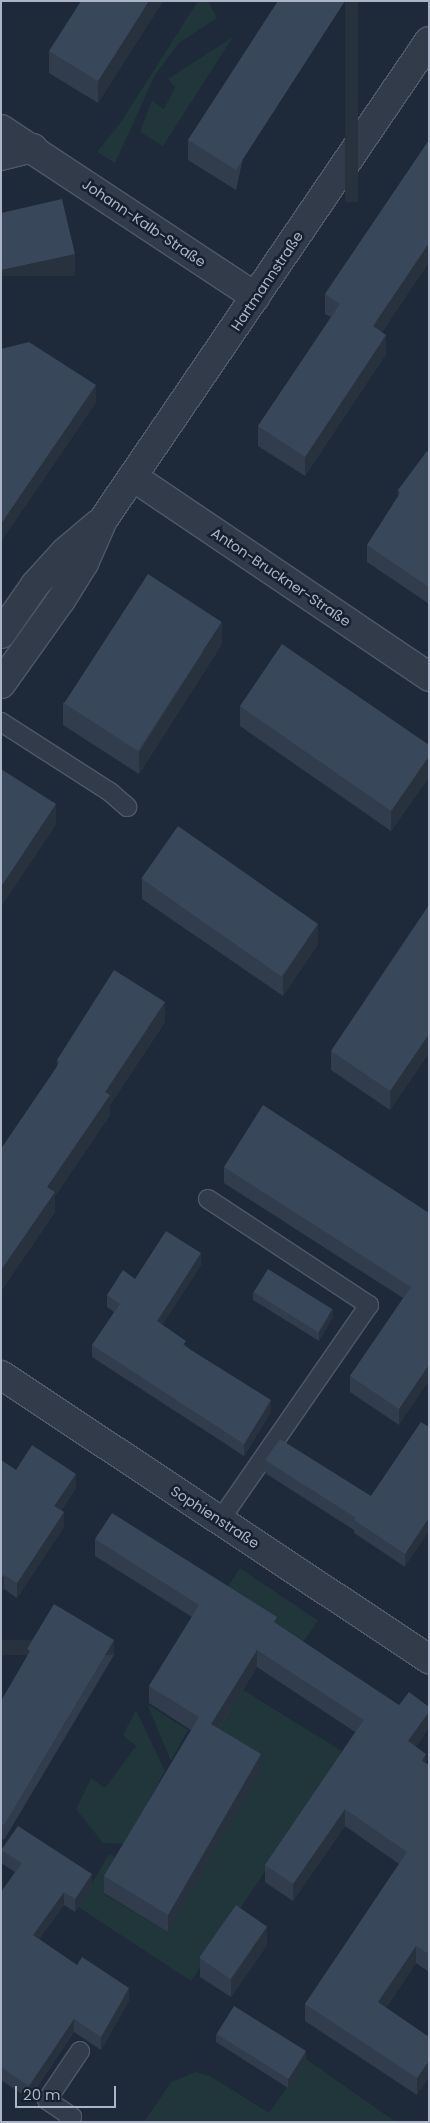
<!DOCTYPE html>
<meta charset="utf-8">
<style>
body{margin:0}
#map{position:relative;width:430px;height:2123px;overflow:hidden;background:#1e2939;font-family:Poppins,sans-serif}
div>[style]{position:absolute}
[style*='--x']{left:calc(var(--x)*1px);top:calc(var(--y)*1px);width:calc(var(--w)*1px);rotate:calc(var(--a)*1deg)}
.green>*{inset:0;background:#20363a;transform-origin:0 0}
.roads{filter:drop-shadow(1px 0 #4f5868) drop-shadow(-1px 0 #4f5868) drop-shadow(0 1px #4f5868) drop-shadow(0 -1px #4f5868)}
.service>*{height:18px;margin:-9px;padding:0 9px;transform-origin:9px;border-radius:9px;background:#323b4a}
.minor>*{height:28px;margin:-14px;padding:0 14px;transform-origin:14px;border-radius:14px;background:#323b4a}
.tertiary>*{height:28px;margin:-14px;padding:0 14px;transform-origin:14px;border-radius:14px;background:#323b4a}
.wall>*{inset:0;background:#313d4d}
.shaded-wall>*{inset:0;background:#28323f;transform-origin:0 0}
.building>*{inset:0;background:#39475a;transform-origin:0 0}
span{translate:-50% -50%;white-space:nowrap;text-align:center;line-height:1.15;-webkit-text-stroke:5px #17202e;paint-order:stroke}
.street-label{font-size:14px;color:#acb5c7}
.frame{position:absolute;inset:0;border:2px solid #acb5c7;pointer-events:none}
.scale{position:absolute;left:15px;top:2086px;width:101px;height:22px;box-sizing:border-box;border:2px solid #acb5c7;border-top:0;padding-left:6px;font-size:15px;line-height:18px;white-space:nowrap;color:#acb5c7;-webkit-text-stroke:4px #17202e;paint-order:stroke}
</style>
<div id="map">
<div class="green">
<div style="clip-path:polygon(198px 1px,208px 1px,217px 18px,179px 43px,155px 75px,115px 163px,97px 152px,121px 122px)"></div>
<div style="clip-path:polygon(233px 37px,163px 146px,140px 132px,152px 101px,164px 109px,175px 87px,168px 79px)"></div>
<div style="left:240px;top:1568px;width:94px;height:38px;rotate:34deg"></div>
<div style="clip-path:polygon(243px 1690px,345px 1753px,191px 1981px,78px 1907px,109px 1854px,123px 1862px,104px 1894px,168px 1932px,211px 1741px)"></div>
<div style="clip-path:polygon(147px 1704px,188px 1730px,171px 1761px)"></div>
<div style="clip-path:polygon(136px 1710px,165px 1771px,125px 1844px,103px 1843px,76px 1809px,91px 1778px,105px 1788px,136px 1746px,123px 1735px)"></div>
<div style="clip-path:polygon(306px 2059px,396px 2122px,144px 2122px,171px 2082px,196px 2072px,210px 2076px,269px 2113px)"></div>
</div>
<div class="roads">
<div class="service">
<div style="--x:1;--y:722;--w:130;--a:32.7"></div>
<div style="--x:110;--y:792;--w:23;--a:41"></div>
<div style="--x:208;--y:1199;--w:193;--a:33.4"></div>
<div style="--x:369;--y:1305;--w:262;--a:124.7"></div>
<div style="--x:69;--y:2122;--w:6;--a:-59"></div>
<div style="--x:72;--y:2117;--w:30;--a:-146"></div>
<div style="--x:47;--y:2100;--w:59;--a:-56"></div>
</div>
<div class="minor">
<div style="--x:1;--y:129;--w:305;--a:33.4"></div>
<div style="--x:1;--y:156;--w:33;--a:-14"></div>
<div style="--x:133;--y:477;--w:357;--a:34"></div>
<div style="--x:1;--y:1375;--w:514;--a:33.57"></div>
</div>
<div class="tertiary">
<div style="--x:1;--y:634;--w:60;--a:-55.2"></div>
<div style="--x:35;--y:585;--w:45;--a:-47.7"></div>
<div style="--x:65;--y:552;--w:43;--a:-40.3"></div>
<div style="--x:1;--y:684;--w:103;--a:-54.5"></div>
<div style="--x:61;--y:600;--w:44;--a:-58.1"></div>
<div style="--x:84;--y:563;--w:47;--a:-66.2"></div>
<div style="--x:103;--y:520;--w:579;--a:-55.76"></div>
</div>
</div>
<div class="wall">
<div style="clip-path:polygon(163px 1px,98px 103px,49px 73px,49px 51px)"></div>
<div style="clip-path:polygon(278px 1px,236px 190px,188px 160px,188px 140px)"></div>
<div style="clip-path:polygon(429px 140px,429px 262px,382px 332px,386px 354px,305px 476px,258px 446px,258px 426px,331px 317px,325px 314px,325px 294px)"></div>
<div style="clip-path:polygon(429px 453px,429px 604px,367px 562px,367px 545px,398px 496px,398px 490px)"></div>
<div style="clip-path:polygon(222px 644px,139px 774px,63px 725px,63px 703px)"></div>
<div style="clip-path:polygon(240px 706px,429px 745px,429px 777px,391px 831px,240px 726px)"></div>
<div style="clip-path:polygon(142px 879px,318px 944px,283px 996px,142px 899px)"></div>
<div style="clip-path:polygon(429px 905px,429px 1053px,390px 1110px,331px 1070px,331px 1051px)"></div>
<div style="clip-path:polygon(165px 1022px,110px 1105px,110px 1115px,55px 1196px,55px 1212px,1px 1291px,1px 1149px,57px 1067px,57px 1060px)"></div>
<div style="clip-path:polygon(224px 1167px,429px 1213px,399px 1425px,350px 1392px,350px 1376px,403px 1298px,224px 1183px)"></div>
<div style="clip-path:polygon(201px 1265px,162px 1325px,186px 1346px,271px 1412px,244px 1456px,92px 1357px,92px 1345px,114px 1312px,107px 1307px,107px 1295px,135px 1279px)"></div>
<div style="clip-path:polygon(253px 1292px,333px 1317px,319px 1341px,253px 1300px)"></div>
<div style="clip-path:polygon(421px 1422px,405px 1567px,354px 1533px,354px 1530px,265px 1473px,265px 1460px,371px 1496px)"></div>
<div style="clip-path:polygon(1px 1460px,16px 1470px,76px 1488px,61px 1511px,64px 1527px,17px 1598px,4px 1589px,1px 1592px)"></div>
<div style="clip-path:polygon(95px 1539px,277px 1624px,416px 1747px,426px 1764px,429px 1765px,429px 1972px,416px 1963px,386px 2008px,429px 2037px,417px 2095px,305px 2021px,305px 2004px,399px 1864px,345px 1826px,293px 1901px,265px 1882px,265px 1865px,355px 1732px,257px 1667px,219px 1729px,261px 1771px,168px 1932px,104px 1893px,104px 1876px,191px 1730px,149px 1703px,149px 1686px,192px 1617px,95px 1556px)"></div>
<div style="clip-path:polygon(27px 1649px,114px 1655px,4px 1840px,1px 1838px,1px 1701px,27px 1658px)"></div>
<div style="clip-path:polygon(1px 1850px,92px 1887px,75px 1912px,64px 1905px,39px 1939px,129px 2001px,101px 2050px,74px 2032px,29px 2099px,1px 2080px,1px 1892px,15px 1872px,1px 1863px)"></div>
<div style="clip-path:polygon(267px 1945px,231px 1997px,200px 1977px,200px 1958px)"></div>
<div style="clip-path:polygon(216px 2034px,306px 2059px,288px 2088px,216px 2042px)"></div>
</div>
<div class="shaded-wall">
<div style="clip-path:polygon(149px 1px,163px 1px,98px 103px,98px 81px)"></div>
<div style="left:345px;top:1px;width:13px;height:201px"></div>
<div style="clip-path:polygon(429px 243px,429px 262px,373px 345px,373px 326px)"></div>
<div style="left:75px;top:254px;width:22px;height:76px;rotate:90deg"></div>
<div style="clip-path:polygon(386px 335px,386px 354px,305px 476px,305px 457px)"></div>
<div style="clip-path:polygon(96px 385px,96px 403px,1px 542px,1px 524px)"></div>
<div style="clip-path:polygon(222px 622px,222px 644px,139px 774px,139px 752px)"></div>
<div style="clip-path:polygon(429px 756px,429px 777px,391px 831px,391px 811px)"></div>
<div style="clip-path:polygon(56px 804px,56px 825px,1px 907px,1px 887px)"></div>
<div style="clip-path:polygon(318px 924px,318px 944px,283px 996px,283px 976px)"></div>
<div style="clip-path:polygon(165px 1002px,165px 1022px,110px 1105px,110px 1115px,55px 1196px,55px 1212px,1px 1291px,1px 1270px,47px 1187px,105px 1092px)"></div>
<div style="clip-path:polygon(429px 1034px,429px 1053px,390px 1110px,390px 1091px)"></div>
<div style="clip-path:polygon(201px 1253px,201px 1265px,157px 1333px,157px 1321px)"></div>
<div style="clip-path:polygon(333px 1309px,333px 1317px,319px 1341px,319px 1332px)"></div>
<div style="clip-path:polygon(429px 1365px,429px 1381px,399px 1425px,399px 1409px)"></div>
<div style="clip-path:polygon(271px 1400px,271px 1412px,244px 1456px,244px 1444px)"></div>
<div style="clip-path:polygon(76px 1474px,76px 1488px,54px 1521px,54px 1506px)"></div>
<div style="clip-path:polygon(64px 1512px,64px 1527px,17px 1598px,17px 1583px)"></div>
<div style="clip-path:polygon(429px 1518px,429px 1531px,405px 1567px,405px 1554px)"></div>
<div style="clip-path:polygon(4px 1575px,4px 1589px,1px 1592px,1px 1578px)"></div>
<div style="left:114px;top:1640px;width:15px;height:215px;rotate:90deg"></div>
<div style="clip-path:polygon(257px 1650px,257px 1667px,211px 1741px,211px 1724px)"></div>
<div style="clip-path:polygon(429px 1712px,429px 1729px,408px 1758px,408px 1741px)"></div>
<div style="clip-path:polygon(261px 1754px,261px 1771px,168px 1932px,168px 1915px)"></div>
<div style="clip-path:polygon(426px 1754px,426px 1771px,422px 1761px)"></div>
<div style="clip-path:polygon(345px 1809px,345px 1826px,293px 1901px,293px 1884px)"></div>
<div style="clip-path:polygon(92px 1874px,92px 1887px,75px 1912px,75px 1899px)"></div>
<div style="clip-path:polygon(64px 1892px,64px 1905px,33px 1948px,33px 1935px)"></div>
<div style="clip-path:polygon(267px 1927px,267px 1945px,231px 1997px,231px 1979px)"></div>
<div style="clip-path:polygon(416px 1946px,416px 1963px,378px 2020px,378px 2002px)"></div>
<div style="clip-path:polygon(129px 1988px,129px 2001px,101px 2050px,101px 2037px)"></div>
<div style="clip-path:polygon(74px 2019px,74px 2032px,29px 2099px,29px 2086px)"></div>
<div style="clip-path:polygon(306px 2051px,306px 2059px,288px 2088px,288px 2079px)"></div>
<div style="clip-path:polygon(429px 2061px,429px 2078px,417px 2095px,417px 2078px)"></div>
</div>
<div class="building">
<div style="clip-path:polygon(81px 1px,149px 1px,98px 81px,49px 51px)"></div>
<div style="clip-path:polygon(278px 1px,345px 1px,236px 170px,188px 140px)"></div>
<div style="clip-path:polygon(429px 140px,429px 243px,373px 326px,386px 335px,305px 457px,258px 426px,340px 304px,325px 294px)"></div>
<div style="clip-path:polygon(62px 199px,75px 254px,1px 270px,1px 213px)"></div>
<div style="clip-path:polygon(29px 342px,96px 385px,1px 524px,1px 349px)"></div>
<div style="clip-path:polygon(427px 451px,429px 453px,429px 587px,367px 545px,401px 492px,398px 490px)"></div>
<div style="left:148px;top:574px;width:88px;height:154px;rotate:33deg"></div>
<div style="clip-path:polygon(282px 644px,429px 745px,429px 756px,391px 811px,240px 706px)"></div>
<div style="clip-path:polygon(1px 769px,56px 804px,1px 887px)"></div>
<div style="left:178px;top:826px;width:171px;height:64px;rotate:35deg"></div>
<div style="clip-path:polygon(429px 905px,429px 1034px,390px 1091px,331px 1051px)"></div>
<div style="clip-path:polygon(114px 970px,165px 1002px,105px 1092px,110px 1095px,47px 1187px,55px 1192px,1px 1270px,1px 1158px,2px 1156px,1px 1155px,1px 1149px,60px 1062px,57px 1060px)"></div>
<div style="clip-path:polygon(263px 1105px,429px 1213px,429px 1365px,399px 1409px,350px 1376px,411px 1287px,224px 1167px)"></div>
<div style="clip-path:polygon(166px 1231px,201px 1253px,157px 1321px,186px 1341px,183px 1345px,271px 1400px,244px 1444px,92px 1345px,120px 1304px,107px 1295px,123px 1270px,135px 1279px)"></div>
<div style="left:268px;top:1269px;width:76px;height:27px;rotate:32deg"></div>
<div style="clip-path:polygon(421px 1422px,429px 1427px,429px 1518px,405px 1554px,354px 1520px,356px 1518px,265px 1460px,280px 1439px,371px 1496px)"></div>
<div style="clip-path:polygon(32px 1445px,76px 1474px,54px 1506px,64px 1512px,17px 1583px,4px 1575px,1px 1578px,1px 1460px,16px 1470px)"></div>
<div style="clip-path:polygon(112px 1513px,277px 1617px,274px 1622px,399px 1705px,409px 1692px,429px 1707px,429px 1712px,408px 1741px,426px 1754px,422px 1761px,429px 1765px,429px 1954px,416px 1946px,378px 2002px,429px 2037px,429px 2061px,417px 2078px,305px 2004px,407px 1852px,345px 1809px,293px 1884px,265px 1865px,364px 1720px,257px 1650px,211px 1724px,261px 1754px,168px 1915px,104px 1876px,199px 1717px,149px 1686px,199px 1605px,95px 1539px)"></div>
<div style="clip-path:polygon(54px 1604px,114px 1640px,4px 1825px,1px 1824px,1px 1701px,30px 1651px,27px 1649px)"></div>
<div style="clip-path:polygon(18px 1826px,92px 1874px,75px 1899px,64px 1892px,33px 1935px,77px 1965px,82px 1957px,129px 1988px,101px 2037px,74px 2019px,29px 2086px,1px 2067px,1px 1892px,22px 1863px,1px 1850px)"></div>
<div style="left:236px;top:1905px;width:38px;height:64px;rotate:35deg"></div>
<div style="left:234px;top:2006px;width:85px;height:33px;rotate:32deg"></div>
</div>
<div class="street-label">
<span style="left:144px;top:223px;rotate:34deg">Johann-Kalb-Straße</span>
<span style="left:267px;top:281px;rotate:-56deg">Hartmannstraße</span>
<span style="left:281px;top:577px;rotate:34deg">Anton-Bruckner-Straße</span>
<span style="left:215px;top:1517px;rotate:33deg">Sophienstraße</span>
</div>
<div class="frame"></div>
<div class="scale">20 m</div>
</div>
